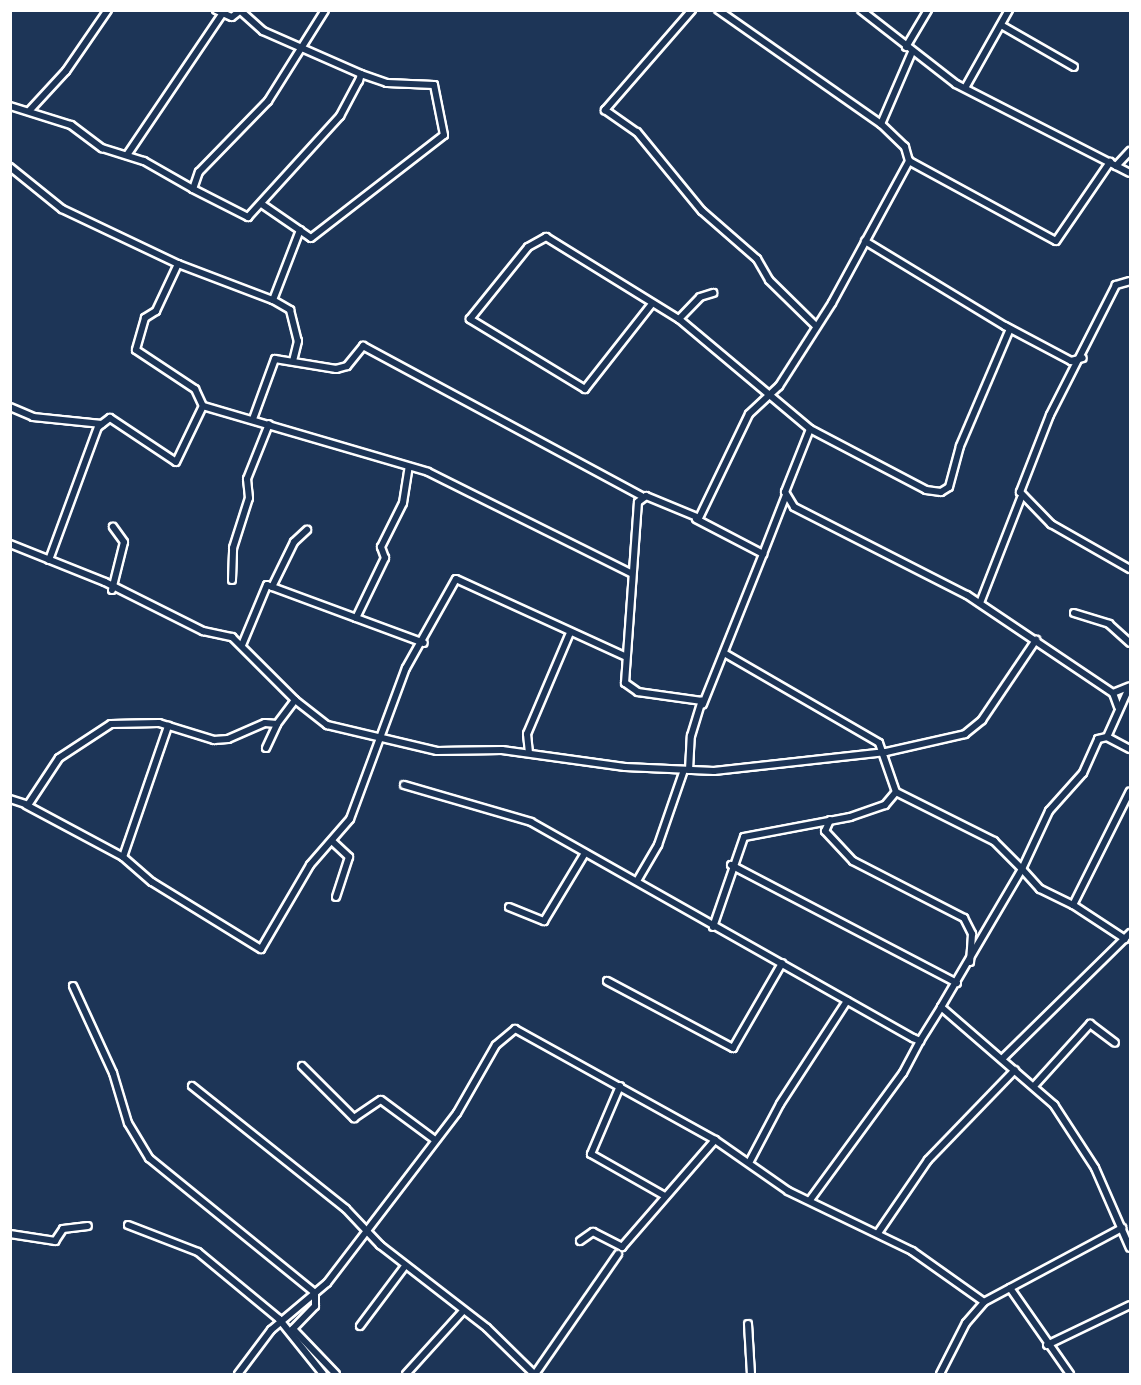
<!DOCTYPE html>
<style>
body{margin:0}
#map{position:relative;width:1141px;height:1385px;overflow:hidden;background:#1d3557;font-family:Pangolin,sans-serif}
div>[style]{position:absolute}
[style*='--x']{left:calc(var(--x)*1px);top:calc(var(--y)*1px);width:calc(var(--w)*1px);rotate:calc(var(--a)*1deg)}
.roads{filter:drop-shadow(2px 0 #fff) drop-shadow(-2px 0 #fff) drop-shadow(0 2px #fff) drop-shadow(0 -2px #fff)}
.street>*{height:6px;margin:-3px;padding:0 3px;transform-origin:3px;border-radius:3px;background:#1d3557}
span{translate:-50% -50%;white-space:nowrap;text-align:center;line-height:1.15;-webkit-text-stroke:6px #1d3557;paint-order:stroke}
.frame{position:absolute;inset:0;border:12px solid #fff;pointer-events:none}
</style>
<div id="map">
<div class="roads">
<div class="street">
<div style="--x:216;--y:10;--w:17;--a:24"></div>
<div style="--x:232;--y:17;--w:11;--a:-38"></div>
<div style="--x:692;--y:10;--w:133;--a:131"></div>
<div style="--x:605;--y:110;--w:39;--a:35"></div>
<div style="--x:637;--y:132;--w:102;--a:50.6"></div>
<div style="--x:702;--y:211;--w:73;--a:41.1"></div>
<div style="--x:757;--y:259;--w:24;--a:60"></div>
<div style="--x:769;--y:280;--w:64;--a:44.4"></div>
<div style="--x:861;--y:10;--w:120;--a:37.9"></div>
<div style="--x:956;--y:84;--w:195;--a:27.1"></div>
<div style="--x:1001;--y:25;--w:84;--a:29.9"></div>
<div style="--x:906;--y:47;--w:43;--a:-59.3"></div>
<div style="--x:965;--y:88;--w:90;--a:-60.6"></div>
<div style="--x:10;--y:106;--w:64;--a:17.3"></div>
<div style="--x:71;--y:125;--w:39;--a:37"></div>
<div style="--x:102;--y:148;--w:44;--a:17.2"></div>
<div style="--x:144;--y:161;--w:56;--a:29.7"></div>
<div style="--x:193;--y:189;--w:18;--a:-71"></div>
<div style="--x:199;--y:172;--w:99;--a:-45.8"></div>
<div style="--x:268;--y:101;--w:107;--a:-57.9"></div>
<div style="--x:30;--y:110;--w:53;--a:-47.3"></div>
<div style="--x:66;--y:71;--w:74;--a:-55.5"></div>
<div style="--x:881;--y:124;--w:78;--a:-66.7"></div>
<div style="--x:127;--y:155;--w:170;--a:-56"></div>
<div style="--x:909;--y:161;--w:167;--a:28.6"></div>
<div style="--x:1056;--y:241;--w:96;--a:-55.6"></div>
<div style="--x:1116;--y:166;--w:21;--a:-47"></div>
<div style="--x:10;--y:167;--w:67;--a:38.9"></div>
<div style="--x:62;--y:209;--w:128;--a:25.4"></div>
<div style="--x:178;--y:264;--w:102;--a:20.8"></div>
<div style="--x:273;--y:300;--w:75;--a:-68.9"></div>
<div style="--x:193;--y:189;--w:62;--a:27"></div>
<div style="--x:248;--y:217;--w:137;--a:-47.7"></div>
<div style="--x:340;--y:116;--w:40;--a:-62"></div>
<div style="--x:359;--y:81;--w:7;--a:-74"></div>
<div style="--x:361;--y:74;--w:107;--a:-156.3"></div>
<div style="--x:263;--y:31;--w:30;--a:-138"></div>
<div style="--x:263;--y:205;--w:58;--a:34.5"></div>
<div style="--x:311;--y:238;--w:168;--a:-37.8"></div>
<div style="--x:444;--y:135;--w:51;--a:-101.3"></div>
<div style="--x:434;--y:85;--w:47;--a:-177.6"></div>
<div style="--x:387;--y:83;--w:28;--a:-161"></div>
<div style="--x:865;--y:241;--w:164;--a:31.3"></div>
<div style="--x:1005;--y:326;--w:75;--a:27.9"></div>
<div style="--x:1071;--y:361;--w:12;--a:-14"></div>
<div style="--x:178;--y:264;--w:52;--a:115.1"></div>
<div style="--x:156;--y:311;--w:13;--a:148"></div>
<div style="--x:145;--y:318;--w:33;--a:106"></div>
<div style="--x:136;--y:350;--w:71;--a:33.5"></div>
<div style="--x:195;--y:389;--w:19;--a:65"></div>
<div style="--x:203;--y:406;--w:234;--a:16.3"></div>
<div style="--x:428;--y:472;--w:227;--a:26.5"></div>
<div style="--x:1130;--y:281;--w:15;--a:164"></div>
<div style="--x:1116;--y:285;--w:146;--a:116.9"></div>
<div style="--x:1050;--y:415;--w:83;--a:111.3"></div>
<div style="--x:1020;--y:492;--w:45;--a:45.9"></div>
<div style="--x:1051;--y:524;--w:91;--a:29.7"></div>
<div style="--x:273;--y:300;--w:20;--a:30"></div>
<div style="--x:290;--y:310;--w:32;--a:76"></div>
<div style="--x:298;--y:341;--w:21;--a:104"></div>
<div style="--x:651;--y:305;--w:107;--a:128.2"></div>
<div style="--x:585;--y:389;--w:135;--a:-148.7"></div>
<div style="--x:470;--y:319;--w:92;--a:-51.1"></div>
<div style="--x:528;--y:247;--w:21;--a:-29"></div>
<div style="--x:546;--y:237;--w:156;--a:31.7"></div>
<div style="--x:679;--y:319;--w:171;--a:40"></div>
<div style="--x:810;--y:429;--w:131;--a:27.7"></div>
<div style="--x:926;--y:490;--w:15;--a:8"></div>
<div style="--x:941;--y:492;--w:9;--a:-32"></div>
<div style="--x:949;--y:487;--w:42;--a:-75"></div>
<div style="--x:960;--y:446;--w:127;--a:-66.9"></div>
<div style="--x:679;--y:319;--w:30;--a:-46"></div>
<div style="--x:700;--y:297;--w:14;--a:-17"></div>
<div style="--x:10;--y:407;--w:25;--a:23"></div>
<div style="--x:33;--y:417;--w:69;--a:5.8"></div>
<div style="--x:253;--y:419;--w:64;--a:-69.9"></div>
<div style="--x:275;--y:359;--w:62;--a:9.3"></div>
<div style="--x:336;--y:369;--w:11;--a:-15"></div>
<div style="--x:347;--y:366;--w:26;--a:-51"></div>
<div style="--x:363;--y:346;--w:316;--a:28.3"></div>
<div style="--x:810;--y:429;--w:68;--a:111.6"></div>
<div style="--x:785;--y:492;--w:17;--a:59"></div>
<div style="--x:794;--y:507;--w:194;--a:27"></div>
<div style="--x:967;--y:595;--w:176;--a:33.9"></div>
<div style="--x:1113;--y:693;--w:15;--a:70"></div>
<div style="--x:696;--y:519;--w:76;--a:27.6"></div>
<div style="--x:763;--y:554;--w:162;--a:111.8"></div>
<div style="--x:10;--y:544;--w:102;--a:21.8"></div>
<div style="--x:105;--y:582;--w:110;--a:26.6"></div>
<div style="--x:203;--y:631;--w:30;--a:12"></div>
<div style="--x:232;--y:637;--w:89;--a:45"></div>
<div style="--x:763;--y:554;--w:63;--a:-68.7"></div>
<div style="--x:49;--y:560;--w:142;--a:-69.8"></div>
<div style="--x:98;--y:427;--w:15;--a:-37"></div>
<div style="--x:110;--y:418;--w:79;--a:33.7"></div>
<div style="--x:176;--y:462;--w:62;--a:-64.3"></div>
<div style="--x:232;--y:580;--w:32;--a:-88"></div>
<div style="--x:233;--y:548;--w:52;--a:-72.3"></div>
<div style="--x:249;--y:498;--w:19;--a:-96"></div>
<div style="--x:247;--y:479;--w:59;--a:-68.2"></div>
<div style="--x:272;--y:587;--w:50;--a:-63.9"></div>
<div style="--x:294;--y:542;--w:18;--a:-43"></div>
<div style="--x:112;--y:590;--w:49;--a:-76"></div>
<div style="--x:124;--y:542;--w:19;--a:-126"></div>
<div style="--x:980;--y:603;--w:113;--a:-68.7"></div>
<div style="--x:1074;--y:613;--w:37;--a:17"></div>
<div style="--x:1109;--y:624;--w:28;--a:42"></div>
<div style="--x:356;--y:618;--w:67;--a:-64.2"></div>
<div style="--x:385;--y:558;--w:12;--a:-110"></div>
<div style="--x:381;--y:547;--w:49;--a:-63.4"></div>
<div style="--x:403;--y:503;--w:36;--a:-81"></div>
<div style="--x:242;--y:645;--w:65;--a:-67.4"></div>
<div style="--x:267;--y:585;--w:167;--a:20.3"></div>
<div style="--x:724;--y:653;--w:179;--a:30.1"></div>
<div style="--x:879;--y:743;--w:52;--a:70.9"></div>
<div style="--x:896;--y:792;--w:110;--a:26.6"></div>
<div style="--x:994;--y:841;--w:40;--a:45"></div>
<div style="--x:1022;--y:869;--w:160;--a:120.4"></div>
<div style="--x:1113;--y:693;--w:18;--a:-22"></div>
<div style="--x:1107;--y:737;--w:51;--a:-65.9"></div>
<div style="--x:266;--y:748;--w:26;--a:-65"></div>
<div style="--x:529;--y:753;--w:19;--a:-96"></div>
<div style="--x:527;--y:734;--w:108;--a:-67"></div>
<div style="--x:689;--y:770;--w:34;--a:-87"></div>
<div style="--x:691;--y:736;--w:37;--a:-73"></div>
<div style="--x:702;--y:701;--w:65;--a:-172"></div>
<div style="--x:638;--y:692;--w:16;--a:-145"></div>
<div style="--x:625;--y:683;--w:181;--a:-85.9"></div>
<div style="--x:638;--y:502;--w:10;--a:-37"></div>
<div style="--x:646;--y:496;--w:57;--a:22.5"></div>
<div style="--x:699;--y:518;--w:115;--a:-64.3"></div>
<div style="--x:749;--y:414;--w:41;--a:-43"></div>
<div style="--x:779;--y:386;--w:98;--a:-57.4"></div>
<div style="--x:832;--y:303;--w:162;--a:-61.5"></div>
<div style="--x:909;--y:161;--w:15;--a:-106"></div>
<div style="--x:905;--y:147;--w:33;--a:-136"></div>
<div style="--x:881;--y:124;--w:199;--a:-145"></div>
<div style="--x:404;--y:785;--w:132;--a:16.2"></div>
<div style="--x:531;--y:822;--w:439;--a:29.5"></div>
<div style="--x:913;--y:1038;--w:8;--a:23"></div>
<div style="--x:920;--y:1041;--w:40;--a:-58"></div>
<div style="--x:941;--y:1007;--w:150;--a:40.9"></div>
<div style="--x:1054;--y:1105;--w:75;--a:56.9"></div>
<div style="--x:1095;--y:1168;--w:87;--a:66.4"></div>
<div style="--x:10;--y:799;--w:19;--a:18"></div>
<div style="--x:28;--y:805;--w:56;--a:-56.6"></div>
<div style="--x:59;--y:758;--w:62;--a:-33.2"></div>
<div style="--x:111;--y:724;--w:48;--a:-1.2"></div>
<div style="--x:159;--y:723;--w:58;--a:17.2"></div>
<div style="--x:214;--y:740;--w:14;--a:-4"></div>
<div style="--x:228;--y:739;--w:40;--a:-23.4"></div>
<div style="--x:265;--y:723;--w:12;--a:5"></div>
<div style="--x:277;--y:724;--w:30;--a:-53"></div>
<div style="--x:295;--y:700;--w:41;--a:38"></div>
<div style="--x:327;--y:725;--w:113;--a:13.3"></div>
<div style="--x:437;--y:751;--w:65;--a:-0.9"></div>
<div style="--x:502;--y:750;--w:124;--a:7.9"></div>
<div style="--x:625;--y:767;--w:89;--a:2.6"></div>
<div style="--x:714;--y:771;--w:173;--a:-6.3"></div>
<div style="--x:886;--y:752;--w:81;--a:-12.8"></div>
<div style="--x:965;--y:734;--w:22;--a:-39"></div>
<div style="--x:982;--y:720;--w:97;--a:-56"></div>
<div style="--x:26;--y:805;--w:110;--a:28.2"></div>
<div style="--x:123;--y:857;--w:38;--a:41"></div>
<div style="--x:152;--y:882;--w:128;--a:31.6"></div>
<div style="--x:261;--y:949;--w:97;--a:-59.7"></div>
<div style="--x:310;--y:865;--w:61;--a:-49"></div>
<div style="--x:350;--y:819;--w:161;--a:-69.7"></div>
<div style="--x:406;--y:668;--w:102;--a:-60.7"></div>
<div style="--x:456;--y:579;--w:187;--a:24.6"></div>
<div style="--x:830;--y:820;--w:12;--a:114"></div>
<div style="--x:825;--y:831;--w:41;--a:47"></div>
<div style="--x:853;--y:861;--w:125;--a:27.2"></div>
<div style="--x:964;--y:918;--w:18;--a:63"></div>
<div style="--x:972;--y:934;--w:28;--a:94"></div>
<div style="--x:333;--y:842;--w:22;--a:43"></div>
<div style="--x:349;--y:857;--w:42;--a:108"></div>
<div style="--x:123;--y:857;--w:139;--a:-71"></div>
<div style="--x:731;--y:865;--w:255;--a:27.6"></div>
<div style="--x:637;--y:881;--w:42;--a:-59.7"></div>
<div style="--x:658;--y:845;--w:79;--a:-70.9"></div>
<div style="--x:1073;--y:905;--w:37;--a:-154"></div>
<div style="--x:1040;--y:889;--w:27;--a:-132"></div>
<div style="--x:1022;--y:869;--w:64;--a:-65"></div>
<div style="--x:1049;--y:811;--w:51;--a:-48.2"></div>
<div style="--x:1083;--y:773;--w:37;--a:-66"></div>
<div style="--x:1098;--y:739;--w:9;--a:-13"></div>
<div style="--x:1107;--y:737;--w:26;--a:28"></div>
<div style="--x:509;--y:907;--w:38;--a:22"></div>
<div style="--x:544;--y:921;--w:79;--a:-58.9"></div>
<div style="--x:713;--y:927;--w:95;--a:-71"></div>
<div style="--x:744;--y:837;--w:108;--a:-10.7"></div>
<div style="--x:850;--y:817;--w:37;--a:-19"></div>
<div style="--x:885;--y:805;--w:17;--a:-50"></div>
<div style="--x:1125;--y:939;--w:62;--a:-146.8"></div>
<div style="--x:1073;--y:905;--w:127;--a:-63.4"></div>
<div style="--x:607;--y:981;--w:143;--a:28"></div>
<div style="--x:733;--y:1048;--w:98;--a:-60"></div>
<div style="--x:73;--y:986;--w:96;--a:65.3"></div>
<div style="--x:113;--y:1073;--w:52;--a:73.3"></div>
<div style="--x:128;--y:1123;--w:41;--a:59"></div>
<div style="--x:149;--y:1158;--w:214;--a:39.1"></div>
<div style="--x:315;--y:1293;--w:13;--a:90"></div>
<div style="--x:315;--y:1306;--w:32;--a:134"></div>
<div style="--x:293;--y:1329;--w:62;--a:46.3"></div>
<div style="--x:1002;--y:1059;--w:180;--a:-44.5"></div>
<div style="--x:302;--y:1066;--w:74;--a:45"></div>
<div style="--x:354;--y:1118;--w:32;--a:-34"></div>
<div style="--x:381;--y:1100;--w:67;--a:36.5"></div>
<div style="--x:192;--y:1086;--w:197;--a:38.6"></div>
<div style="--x:346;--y:1209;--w:50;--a:46.6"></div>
<div style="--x:380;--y:1245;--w:135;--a:37.8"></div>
<div style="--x:487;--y:1328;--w:66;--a:44.4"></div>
<div style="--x:620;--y:1086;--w:74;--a:113.1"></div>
<div style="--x:591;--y:1154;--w:85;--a:29.6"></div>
<div style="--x:1034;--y:1086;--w:84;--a:-47.9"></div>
<div style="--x:1090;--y:1024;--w:31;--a:37"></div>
<div style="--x:750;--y:1161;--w:64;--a:-62.2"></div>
<div style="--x:780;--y:1104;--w:123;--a:-57"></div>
<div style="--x:810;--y:1200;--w:157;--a:-53.8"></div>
<div style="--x:903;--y:1073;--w:36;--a:-62"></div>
<div style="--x:128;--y:1225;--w:75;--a:21.1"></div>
<div style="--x:198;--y:1252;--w:105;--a:39.6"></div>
<div style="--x:279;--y:1319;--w:70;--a:51.3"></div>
<div style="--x:878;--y:1233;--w:88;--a:-55.6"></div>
<div style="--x:928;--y:1160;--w:125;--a:-46"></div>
<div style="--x:10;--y:1234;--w:46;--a:8.8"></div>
<div style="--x:55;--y:1241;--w:14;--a:-56"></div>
<div style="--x:63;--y:1229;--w:25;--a:-7"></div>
<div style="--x:580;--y:1241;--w:16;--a:-35"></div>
<div style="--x:593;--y:1232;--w:33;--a:27"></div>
<div style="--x:622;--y:1247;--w:142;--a:-49"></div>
<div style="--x:1010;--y:1288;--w:105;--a:55.1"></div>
<div style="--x:748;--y:1324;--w:50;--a:86.6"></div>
<div style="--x:360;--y:1326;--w:75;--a:-53.1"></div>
<div style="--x:1047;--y:1345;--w:92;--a:-25.7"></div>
<div style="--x:238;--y:1374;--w:55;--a:-53.1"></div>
<div style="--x:271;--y:1330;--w:73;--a:-40"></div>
<div style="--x:327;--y:1283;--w:214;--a:-52.6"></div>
<div style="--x:457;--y:1113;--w:78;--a:-60.2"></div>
<div style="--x:496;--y:1045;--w:25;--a:-40"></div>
<div style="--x:515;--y:1029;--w:229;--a:29"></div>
<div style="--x:715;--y:1140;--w:89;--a:34.9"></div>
<div style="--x:788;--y:1191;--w:138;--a:25.8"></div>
<div style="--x:912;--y:1251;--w:88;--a:35.3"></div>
<div style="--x:406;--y:1374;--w:85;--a:-47.9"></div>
<div style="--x:535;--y:1374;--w:146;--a:-55.3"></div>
<div style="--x:940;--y:1374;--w:57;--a:-63"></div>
<div style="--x:966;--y:1323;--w:28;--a:-49"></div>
<div style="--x:984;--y:1302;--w:157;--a:-28.2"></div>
</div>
</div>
<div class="frame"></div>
</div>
